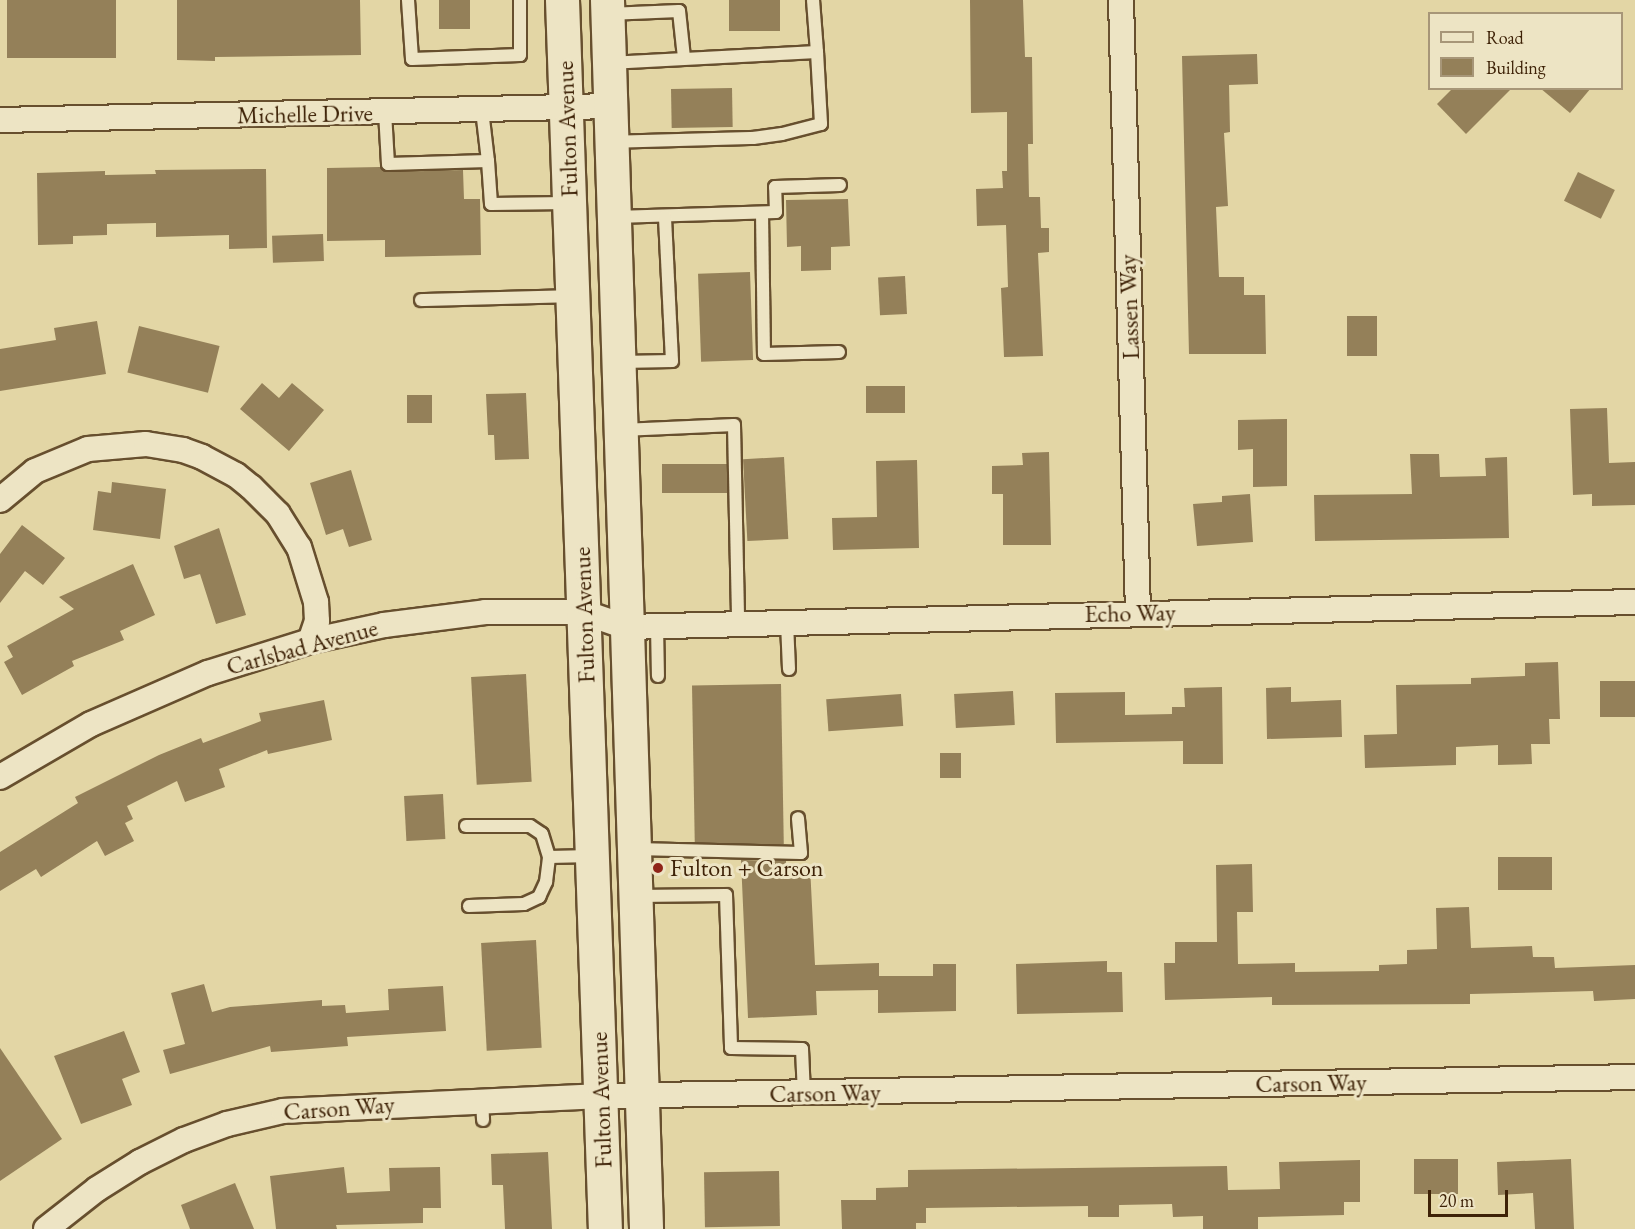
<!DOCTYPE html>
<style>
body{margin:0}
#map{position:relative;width:1635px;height:1229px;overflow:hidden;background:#e3d6a5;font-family:"EB Garamond",serif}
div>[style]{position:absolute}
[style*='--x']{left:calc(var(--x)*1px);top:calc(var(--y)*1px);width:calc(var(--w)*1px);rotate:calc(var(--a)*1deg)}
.building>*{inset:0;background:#948059;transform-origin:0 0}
.roads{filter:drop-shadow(2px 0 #674f2e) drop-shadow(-2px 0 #674f2e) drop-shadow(0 2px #674f2e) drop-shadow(0 -2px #674f2e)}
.lane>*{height:12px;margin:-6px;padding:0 6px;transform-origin:6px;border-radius:6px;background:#ede4c4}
.street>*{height:24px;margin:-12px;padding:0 12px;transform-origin:12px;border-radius:12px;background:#ede4c4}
.secondary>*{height:33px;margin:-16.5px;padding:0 16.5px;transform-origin:16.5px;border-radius:16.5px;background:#ede4c4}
.dots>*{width:16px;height:16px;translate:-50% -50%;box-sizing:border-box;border:3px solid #ede4c4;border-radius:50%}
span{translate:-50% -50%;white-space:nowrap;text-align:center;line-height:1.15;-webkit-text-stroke:6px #ede4c4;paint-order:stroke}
.street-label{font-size:24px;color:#3e2207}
.poi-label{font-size:24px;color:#3e2207}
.left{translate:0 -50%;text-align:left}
.legend{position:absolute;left:1428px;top:12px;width:195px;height:78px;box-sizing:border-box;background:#ede4c4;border:2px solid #a79678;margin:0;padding:8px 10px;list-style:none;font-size:18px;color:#3e2207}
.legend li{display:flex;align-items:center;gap:12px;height:30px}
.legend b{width:30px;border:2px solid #a79678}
.scale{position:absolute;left:1428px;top:1190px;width:80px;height:27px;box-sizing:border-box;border:3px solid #3e2207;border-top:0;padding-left:8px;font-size:18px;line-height:21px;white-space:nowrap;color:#3e2207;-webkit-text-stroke:4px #ede4c4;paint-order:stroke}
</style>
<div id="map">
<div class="building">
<div style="left:7px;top:0;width:109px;height:58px"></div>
<div style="clip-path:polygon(177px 0,360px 0,361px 55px,215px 57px,215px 61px,177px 60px)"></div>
<div style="left:439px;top:0;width:31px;height:29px"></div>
<div style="left:729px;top:0;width:51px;height:31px"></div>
<div style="clip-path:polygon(970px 0,1023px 0,1025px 57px,1032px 57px,1033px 144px,1028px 144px,1029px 197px,1040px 197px,1041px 228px,1049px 228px,1049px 252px,1038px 253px,1043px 356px,1004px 357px,1001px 288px,1008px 287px,1006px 225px,977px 226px,976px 189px,1003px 188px,1002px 171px,1007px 171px,1007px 112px,971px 113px)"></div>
<div style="clip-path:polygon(1257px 54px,1258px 84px,1229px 85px,1230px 132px,1224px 133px,1228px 206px,1216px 207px,1219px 277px,1244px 277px,1244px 295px,1265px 295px,1266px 354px,1189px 354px,1182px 56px)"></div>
<div style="left:732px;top:88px;width:39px;height:61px;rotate:89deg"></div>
<div style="clip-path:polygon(1453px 88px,1512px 88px,1466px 134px,1437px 104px)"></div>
<div style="clip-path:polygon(1540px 88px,1591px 88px,1570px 113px)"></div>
<div style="clip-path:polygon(380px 167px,388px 172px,463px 170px,464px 199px,480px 199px,481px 255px,385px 257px,385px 240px,327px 241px,327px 168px)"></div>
<div style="clip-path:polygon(266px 169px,267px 248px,229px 249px,229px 235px,156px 237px,156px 223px,107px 224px,107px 235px,73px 236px,73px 244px,38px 245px,37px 173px,105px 171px,105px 175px,156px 174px,155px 170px)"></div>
<div style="left:1578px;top:172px;width:41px;height:32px;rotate:26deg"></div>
<div style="clip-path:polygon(848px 199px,850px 246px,831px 247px,831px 270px,801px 271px,801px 246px,787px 247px,786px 200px)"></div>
<div style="left:323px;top:234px;width:27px;height:51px;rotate:88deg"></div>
<div style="left:750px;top:272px;width:88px;height:52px;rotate:88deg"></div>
<div style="left:905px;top:276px;width:38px;height:27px;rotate:87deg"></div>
<div style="left:1377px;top:316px;width:40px;height:30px;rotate:90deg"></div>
<div style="clip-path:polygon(97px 321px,106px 374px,0 391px,0 349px,56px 340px,54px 328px)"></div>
<div style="left:139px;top:326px;width:83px;height:48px;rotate:14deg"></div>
<div style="clip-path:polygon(262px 383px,279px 398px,292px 383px,324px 410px,289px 451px,240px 409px)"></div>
<div style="left:905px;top:386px;width:27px;height:39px;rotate:90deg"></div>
<div style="clip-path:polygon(526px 393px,529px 459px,495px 460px,494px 435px,488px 435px,486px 394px)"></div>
<div style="left:407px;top:395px;width:25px;height:28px"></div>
<div style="clip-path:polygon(1607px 408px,1609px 463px,1635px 462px,1635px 505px,1592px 506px,1592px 494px,1573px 495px,1570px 409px)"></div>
<div style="clip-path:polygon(1287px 419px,1287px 486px,1253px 487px,1253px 449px,1238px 450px,1238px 420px)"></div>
<div style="clip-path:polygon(1049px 452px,1051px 545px,1003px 545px,1003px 494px,992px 494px,992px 466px,1023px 465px,1022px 453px)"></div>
<div style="clip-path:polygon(1410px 454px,1439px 454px,1440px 477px,1486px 476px,1485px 458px,1507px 457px,1509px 538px,1315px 541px,1314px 495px,1412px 494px)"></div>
<div style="left:784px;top:457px;width:82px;height:41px;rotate:87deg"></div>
<div style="clip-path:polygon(917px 460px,919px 548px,833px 550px,832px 518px,877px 517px,876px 461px)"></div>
<div style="left:662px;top:464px;width:65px;height:29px"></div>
<div style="clip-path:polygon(351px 470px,372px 540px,349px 547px,343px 529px,326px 535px,310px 483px)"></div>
<div style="clip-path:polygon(112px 482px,166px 489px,160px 539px,93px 530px,98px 491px,111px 493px)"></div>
<div style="clip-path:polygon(1250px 494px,1253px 542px,1197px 546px,1193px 504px,1222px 502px,1222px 496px)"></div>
<div style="clip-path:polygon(22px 525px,65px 558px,43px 585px,25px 571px,0 603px,0 554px)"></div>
<div style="clip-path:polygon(219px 528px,246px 615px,216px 624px,200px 574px,184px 579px,174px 546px)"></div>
<div style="clip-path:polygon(133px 564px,155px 615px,120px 631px,124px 640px,72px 661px,74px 666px,22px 695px,4px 662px,13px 657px,7px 646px,74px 609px,59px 597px)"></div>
<div style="clip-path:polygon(1558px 662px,1560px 719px,1549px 719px,1550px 744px,1531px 744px,1532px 764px,1498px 765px,1498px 745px,1456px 747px,1456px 765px,1365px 768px,1364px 735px,1397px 734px,1396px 685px,1471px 684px,1471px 678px,1525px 676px,1525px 663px)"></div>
<div style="left:526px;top:674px;width:108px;height:55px;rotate:87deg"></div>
<div style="left:1635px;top:681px;width:36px;height:35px;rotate:90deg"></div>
<div style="left:781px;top:684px;width:160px;height:89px;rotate:89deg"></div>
<div style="clip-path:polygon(1222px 687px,1223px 764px,1183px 764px,1183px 741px,1056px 743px,1055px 693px,1125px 692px,1125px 715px,1172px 714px,1172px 707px,1185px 707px,1184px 688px)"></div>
<div style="clip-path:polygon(1291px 687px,1291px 702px,1341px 700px,1342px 737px,1267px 739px,1266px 688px)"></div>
<div style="left:1013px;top:691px;width:34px;height:59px;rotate:87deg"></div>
<div style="left:901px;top:694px;width:32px;height:75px;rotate:86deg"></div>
<div style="clip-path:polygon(324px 700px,332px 740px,268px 754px,267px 750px,219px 769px,225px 787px,185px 802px,177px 781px,127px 806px,133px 819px,125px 823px,134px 841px,105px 856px,97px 841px,41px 877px,36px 869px,0 891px,0 852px,78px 803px,75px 797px,159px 755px,201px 738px,203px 743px,261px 721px,259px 713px)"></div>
<div style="left:940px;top:753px;width:21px;height:25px"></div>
<div style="left:443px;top:794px;width:45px;height:39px;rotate:87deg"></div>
<div style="left:1498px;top:857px;width:54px;height:33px"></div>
<div style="clip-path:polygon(741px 860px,786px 861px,786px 867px,810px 866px,815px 965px,879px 963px,879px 976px,933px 976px,933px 964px,956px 964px,956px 1011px,878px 1013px,878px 990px,816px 991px,817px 1015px,748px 1018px)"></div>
<div style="clip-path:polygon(1252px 864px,1253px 912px,1237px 912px,1238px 964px,1295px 963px,1295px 972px,1379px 971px,1379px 965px,1407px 964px,1407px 950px,1437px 949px,1436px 908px,1469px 907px,1471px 948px,1532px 946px,1533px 957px,1554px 957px,1555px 968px,1635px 965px,1635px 999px,1594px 1001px,1593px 991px,1470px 994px,1470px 1004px,1272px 1005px,1272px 997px,1165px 1000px,1164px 963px,1175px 963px,1175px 942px,1217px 942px,1216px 865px)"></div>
<div style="left:536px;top:940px;width:108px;height:55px;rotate:87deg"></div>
<div style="clip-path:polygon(1107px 961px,1107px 972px,1122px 972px,1123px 1012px,1017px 1014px,1016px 964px)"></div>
<div style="clip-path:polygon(204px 984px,212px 1012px,230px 1007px,322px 1000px,322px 1006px,345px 1005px,346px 1013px,389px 1010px,388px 989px,443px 986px,446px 1031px,347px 1037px,348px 1046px,271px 1052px,270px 1046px,170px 1074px,163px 1050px,185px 1044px,171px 993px)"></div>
<div style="clip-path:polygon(124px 1031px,140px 1072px,122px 1079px,132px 1105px,81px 1124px,54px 1056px)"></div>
<div style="clip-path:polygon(0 1048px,62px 1139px,0 1181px)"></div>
<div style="clip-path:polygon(548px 1152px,552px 1229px,505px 1229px,503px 1185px,492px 1185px,491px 1154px)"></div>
<div style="left:1458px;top:1159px;width:35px;height:44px;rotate:90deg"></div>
<div style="clip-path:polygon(1571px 1159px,1574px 1229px,1535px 1229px,1533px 1193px,1498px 1195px,1497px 1162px)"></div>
<div style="clip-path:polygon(1360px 1160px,1360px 1202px,1344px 1202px,1344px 1215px,1258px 1217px,1258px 1229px,1203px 1229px,1203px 1216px,1173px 1217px,1172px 1204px,1119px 1205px,1119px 1217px,1088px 1217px,1088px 1206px,926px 1208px,926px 1223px,916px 1223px,916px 1229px,842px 1229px,841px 1200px,876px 1200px,876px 1188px,908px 1187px,908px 1170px,1227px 1166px,1228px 1190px,1280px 1189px,1279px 1162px)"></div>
<div style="clip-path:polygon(344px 1167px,347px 1193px,390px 1191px,389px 1168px,440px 1167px,441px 1208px,423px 1208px,423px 1223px,336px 1225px,337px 1229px,276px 1229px,270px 1176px)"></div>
<div style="left:779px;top:1171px;width:55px;height:75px;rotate:89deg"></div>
<div style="clip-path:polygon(235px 1183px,254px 1229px,190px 1229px,181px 1205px)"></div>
</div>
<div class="roads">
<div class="lane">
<div style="--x:408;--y:0;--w:59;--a:86.1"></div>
<div style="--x:412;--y:59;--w:108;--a:-2.1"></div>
<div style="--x:520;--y:55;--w:55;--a:-90"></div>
<div style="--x:813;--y:0;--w:52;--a:85.6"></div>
<div style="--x:608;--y:14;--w:71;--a:-2.4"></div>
<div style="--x:679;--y:11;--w:47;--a:83.9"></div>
<div style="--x:609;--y:63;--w:208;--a:-3"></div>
<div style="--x:817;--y:52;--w:72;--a:86.8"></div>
<div style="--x:821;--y:124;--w:40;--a:165.6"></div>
<div style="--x:782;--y:134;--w:29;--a:172"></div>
<div style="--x:753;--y:138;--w:140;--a:178.4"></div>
<div style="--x:482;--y:110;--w:51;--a:83.3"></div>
<div style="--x:385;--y:112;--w:52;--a:86.7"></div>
<div style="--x:388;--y:164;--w:100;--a:-1.7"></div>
<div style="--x:488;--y:161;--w:43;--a:86"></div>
<div style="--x:491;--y:204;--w:76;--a:-0.8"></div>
<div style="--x:762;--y:213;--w:141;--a:89.2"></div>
<div style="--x:764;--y:354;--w:75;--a:-1.5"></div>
<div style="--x:615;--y:217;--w:161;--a:-1.8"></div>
<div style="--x:776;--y:212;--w:25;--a:-92"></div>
<div style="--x:775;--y:187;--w:65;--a:-1.8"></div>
<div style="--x:421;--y:300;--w:149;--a:-1.5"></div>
<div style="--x:620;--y:362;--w:52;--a:-1.1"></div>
<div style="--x:672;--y:361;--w:145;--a:-92.8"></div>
<div style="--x:622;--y:430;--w:112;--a:-2.6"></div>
<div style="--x:734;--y:425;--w:198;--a:88.8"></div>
<div style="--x:787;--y:623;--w:46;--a:87.5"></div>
<div style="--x:657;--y:626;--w:50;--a:88.9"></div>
<div style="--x:466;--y:826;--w:64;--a:0"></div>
<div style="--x:530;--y:826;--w:14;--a:34"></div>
<div style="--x:542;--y:834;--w:24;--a:73"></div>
<div style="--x:549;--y:857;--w:42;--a:-1.4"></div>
<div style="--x:636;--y:849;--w:165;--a:1.4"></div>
<div style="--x:801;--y:853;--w:35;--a:-95"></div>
<div style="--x:636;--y:896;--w:90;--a:-0.6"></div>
<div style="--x:726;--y:895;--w:153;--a:88.1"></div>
<div style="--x:731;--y:1048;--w:71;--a:0.8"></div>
<div style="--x:802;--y:1049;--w:45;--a:87.5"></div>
<div style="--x:469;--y:906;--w:55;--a:-2.1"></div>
<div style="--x:524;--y:904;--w:17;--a:-25"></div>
<div style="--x:539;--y:897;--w:17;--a:-65"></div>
<div style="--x:546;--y:882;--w:25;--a:-83"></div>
<div style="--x:482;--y:1100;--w:20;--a:87"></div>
</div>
<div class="street">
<div style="--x:1121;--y:0;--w:613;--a:88.41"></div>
<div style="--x:0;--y:120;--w:611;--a:-1.31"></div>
<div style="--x:0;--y:500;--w:45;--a:-39.6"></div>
<div style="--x:35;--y:471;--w:57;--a:-22.5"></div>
<div style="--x:88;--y:449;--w:58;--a:-4.9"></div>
<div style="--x:146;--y:444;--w:37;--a:9"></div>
<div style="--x:183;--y:450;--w:20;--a:20"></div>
<div style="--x:202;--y:457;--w:38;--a:28"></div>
<div style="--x:236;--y:475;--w:19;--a:39"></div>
<div style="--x:251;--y:487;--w:38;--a:45"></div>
<div style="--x:278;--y:514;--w:39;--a:58"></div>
<div style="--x:299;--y:547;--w:58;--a:72.8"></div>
<div style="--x:316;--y:602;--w:19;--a:87"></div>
<div style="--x:317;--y:621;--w:21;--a:109"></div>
<div style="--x:0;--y:777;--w:105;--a:-30.2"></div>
<div style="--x:91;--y:724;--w:128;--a:-23.6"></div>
<div style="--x:208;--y:673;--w:107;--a:-17.4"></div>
<div style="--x:310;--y:641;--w:76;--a:-12.2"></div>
<div style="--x:384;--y:625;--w:102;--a:-7.3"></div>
<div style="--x:485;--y:612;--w:98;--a:0"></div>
<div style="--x:583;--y:612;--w:46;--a:19.2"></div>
<div style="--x:626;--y:627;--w:1009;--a:-1.42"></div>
<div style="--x:46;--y:1229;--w:65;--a:-38.1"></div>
<div style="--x:97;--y:1189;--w:51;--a:-32.1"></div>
<div style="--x:140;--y:1162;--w:49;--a:-26.6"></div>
<div style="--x:184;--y:1140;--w:46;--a:-20.4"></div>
<div style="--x:227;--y:1124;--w:57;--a:-13.1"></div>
<div style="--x:283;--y:1111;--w:318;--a:-2.7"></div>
<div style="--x:601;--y:1096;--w:1034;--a:-1.05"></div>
</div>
<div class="secondary">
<div style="--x:562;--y:0;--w:1230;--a:88"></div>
<div style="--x:607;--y:0;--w:1230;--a:88.18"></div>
</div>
</div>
<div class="dots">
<div style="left:658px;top:868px;background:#8f2418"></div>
</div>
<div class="street-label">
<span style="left:305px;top:114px;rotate:-1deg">Michelle Drive</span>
<span style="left:567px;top:129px;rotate:-92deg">Fulton Avenue</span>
<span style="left:1129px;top:307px;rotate:-92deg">Lassen Way</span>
<span style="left:1130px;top:613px;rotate:-1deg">Echo Way</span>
<span style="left:584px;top:615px;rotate:-92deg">Fulton Avenue</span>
<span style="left:302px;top:647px;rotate:-15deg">Carlsbad Avenue</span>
<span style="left:1311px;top:1083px;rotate:-1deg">Carson Way</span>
<span style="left:825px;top:1093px;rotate:-1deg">Carson Way</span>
<span style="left:601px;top:1100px;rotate:-92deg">Fulton Avenue</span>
<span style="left:339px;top:1108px;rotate:-4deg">Carson Way</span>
</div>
<div class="poi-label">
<span class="left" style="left:670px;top:868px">Fulton + Carson</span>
</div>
<ul class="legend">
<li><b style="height:8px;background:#ede4c4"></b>Road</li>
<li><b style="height:16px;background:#948059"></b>Building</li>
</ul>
<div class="scale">20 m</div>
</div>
